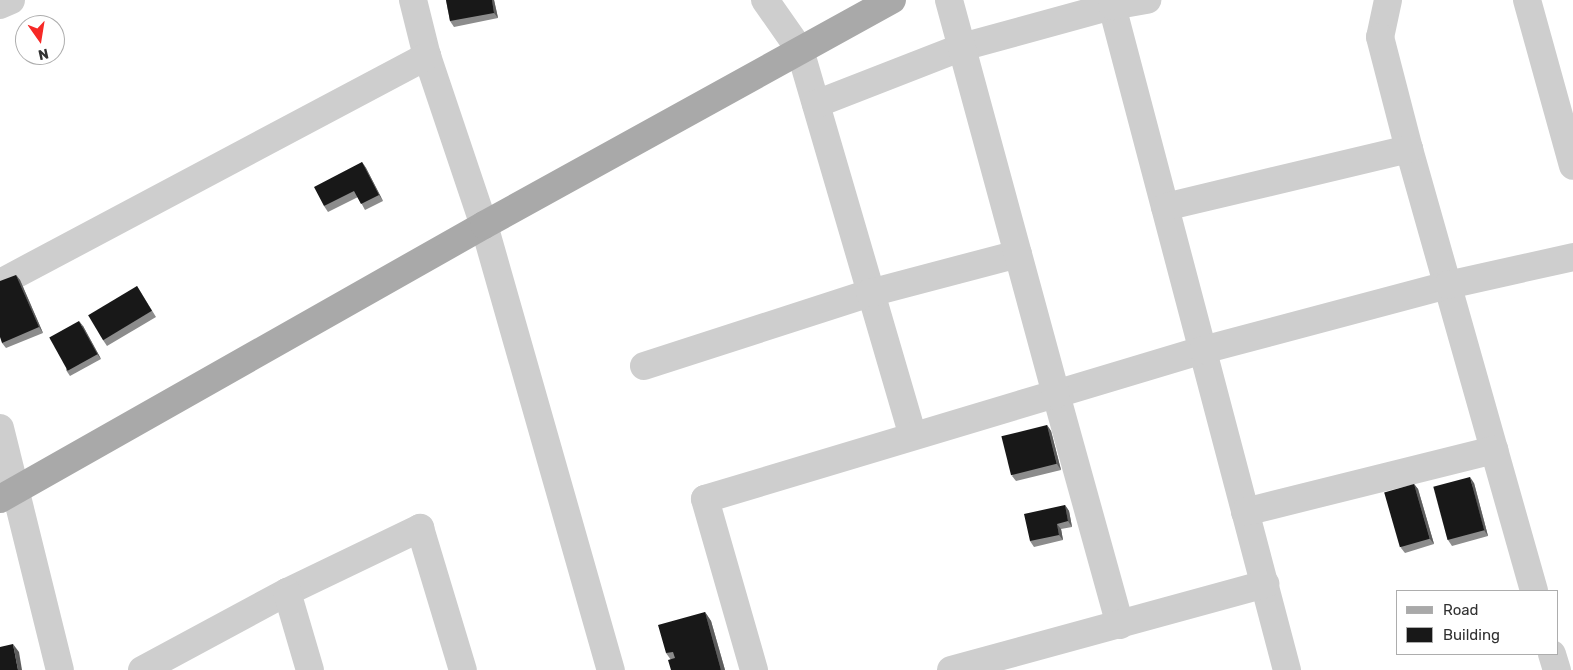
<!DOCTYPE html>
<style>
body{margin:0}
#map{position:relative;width:1573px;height:670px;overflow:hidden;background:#fff;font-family:Rubik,sans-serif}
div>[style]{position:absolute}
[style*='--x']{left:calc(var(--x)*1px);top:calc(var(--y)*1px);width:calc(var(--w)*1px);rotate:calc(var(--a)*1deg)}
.minor>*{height:28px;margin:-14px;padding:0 14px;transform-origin:14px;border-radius:14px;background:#cecece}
.major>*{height:28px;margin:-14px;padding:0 14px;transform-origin:14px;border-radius:14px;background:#a9a9a9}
.wall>*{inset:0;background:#8c8c8c}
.shaded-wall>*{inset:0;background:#5d5d5d}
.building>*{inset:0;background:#181818;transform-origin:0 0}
span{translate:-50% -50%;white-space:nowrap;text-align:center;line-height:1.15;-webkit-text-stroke:5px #fff;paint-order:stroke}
.legend{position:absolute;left:1396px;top:590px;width:162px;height:65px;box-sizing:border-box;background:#fff;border:1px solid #adadad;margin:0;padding:6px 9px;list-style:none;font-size:15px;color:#313131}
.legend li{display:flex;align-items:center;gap:10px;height:25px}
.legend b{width:25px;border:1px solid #adadad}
.north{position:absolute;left:15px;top:15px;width:50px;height:50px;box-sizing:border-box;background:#fff;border:1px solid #adadad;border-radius:50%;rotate:167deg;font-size:14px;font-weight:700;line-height:20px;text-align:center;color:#313131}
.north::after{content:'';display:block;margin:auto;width:18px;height:22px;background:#f62926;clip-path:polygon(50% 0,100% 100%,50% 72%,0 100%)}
</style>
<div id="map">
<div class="minor">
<div style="--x:413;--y:0;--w:58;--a:76"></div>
<div style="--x:427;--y:56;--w:178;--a:71.4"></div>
<div style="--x:484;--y:225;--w:463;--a:74.1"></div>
<div style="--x:765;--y:0;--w:61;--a:55"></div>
<div style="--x:800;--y:50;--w:402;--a:73.7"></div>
<div style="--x:1388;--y:0;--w:38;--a:102"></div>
<div style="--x:1380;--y:37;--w:116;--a:75.5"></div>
<div style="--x:1409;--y:149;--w:459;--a:74.2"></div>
<div style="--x:1527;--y:0;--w:172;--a:74.5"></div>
<div style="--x:0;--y:5;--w:12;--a:-24"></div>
<div style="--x:1112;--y:6;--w:687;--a:75.24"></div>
<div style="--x:816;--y:104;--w:157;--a:-21.3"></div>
<div style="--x:962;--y:47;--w:156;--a:-15.3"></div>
<div style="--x:1112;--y:6;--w:36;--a:-10"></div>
<div style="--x:1165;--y:207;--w:251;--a:-13.4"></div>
<div style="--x:0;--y:283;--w:484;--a:-28"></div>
<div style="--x:644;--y:366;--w:237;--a:-17.9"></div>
<div style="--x:870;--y:293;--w:153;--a:-14.8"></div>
<div style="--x:0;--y:428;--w:249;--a:76.1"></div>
<div style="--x:1245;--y:512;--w:257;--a:-14"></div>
<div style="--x:287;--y:592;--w:148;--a:-25.7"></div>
<div style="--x:420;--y:528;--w:148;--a:73.2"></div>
<div style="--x:1120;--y:625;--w:240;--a:-105.5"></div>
<div style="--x:1056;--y:394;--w:153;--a:-16.7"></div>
<div style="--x:1203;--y:350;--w:253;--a:-14.9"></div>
<div style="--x:1448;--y:285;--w:128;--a:-12.6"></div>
<div style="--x:1552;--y:654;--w:17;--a:73"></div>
<div style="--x:142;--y:670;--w:165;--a:-28.3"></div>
<div style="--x:287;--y:592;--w:81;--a:73.6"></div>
<div style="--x:754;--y:670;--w:178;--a:-106"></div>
<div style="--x:705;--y:499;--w:366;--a:-16.7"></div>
<div style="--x:1056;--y:394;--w:408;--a:-105.2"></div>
<div style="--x:951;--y:670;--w:326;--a:-15.3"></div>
</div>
<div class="major">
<div style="--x:0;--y:499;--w:556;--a:-29.51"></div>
<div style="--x:484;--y:225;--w:466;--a:-28.9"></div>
</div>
<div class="wall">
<div style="clip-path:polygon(446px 0,494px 0,498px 18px,454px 27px,450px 21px)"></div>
<div style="clip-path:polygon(362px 162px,366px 168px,383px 201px,365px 210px,358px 197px,328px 212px,324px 206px)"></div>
<div style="clip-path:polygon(16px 275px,20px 280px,43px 333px,6px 348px,2px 343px)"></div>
<div style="clip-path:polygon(137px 286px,156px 317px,107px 346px,103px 340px)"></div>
<div style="clip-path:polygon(83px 326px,101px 359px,70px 376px,66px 370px)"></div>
<div style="clip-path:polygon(1047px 425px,1051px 431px,1061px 470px,1016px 481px,1012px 476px)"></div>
<div style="clip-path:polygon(1474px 483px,1488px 536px,1452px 546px,1448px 540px)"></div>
<div style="clip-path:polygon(1414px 484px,1418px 489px,1434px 544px,1405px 553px,1401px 548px)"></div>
<div style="clip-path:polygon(1065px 505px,1069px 511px,1072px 527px,1061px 529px,1063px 540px,1034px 547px,1030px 541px)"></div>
<div style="clip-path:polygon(705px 612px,711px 621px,725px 670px,671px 660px,666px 653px)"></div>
</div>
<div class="shaded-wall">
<div style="clip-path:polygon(492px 0,494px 0,498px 18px,494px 13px)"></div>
<div style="clip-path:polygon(362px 162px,366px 168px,383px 201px,379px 195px)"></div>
<div style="clip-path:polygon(16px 275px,20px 280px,43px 333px,39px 327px)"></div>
<div style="clip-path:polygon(79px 321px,83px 326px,101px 359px,97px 354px)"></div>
<div style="clip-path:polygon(1047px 425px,1051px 431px,1061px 470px,1057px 464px)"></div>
<div style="clip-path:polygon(1470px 477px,1474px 483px,1488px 536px,1484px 530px)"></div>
<div style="clip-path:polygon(1414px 484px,1418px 489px,1434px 544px,1430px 539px)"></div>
<div style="clip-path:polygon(1065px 505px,1069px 511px,1072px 527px,1068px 521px)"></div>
<div style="clip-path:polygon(1057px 524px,1061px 529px,1063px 540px,1059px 535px)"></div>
<div style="clip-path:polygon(705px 612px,711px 621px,725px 670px,721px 670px)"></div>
<div style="clip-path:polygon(13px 644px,19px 652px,22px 670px,18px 670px)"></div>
</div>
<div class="building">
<div style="clip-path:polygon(446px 0,492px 0,494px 13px,450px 21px)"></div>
<div style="clip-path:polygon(362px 162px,379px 195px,361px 204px,354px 191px,324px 206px,314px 187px)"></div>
<div style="clip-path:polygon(16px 275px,39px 327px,2px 343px,0 337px,0 281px)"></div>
<div style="left:137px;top:286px;width:29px;height:57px;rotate:59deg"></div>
<div style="left:79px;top:321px;width:38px;height:34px;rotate:61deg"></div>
<div style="left:1047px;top:425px;width:40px;height:47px;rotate:76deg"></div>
<div style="left:1470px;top:477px;width:55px;height:38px;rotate:75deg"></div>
<div style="left:1414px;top:484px;width:57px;height:31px;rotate:74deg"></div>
<div style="clip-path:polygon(1065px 505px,1068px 521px,1057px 524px,1059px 535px,1030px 541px,1024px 514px)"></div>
<div style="clip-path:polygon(705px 612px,721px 670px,671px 670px,668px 660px,675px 658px,673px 652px,666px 653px,658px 625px)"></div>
<div style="clip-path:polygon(13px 644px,18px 670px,0 670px,0 647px)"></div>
</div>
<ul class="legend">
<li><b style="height:6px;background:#a9a9a9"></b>Road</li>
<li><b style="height:14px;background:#181818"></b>Building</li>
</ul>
<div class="north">N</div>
</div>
